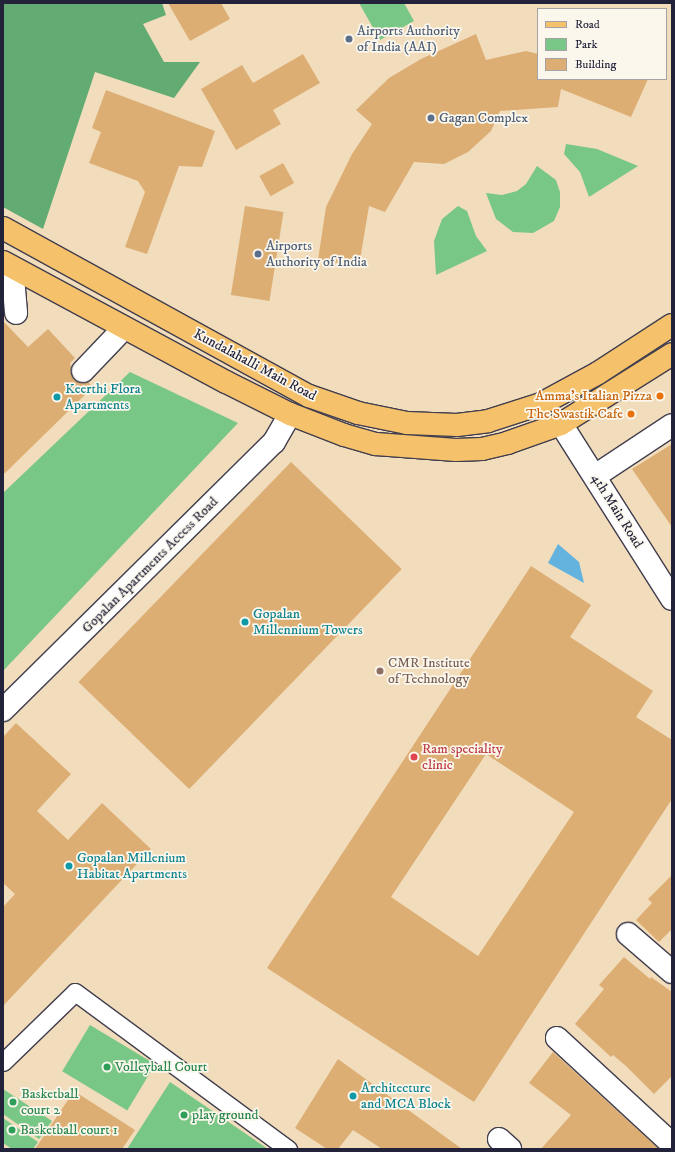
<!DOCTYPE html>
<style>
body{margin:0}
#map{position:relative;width:675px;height:1152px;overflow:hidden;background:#f1dcbc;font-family:"IM FELL DW Pica",serif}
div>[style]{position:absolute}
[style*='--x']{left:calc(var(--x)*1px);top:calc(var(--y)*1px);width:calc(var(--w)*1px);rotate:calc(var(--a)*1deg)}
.green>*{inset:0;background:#79c787;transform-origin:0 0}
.forest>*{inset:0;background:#62ac74}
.water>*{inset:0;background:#64b3de}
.building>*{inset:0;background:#ddae74;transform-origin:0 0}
.roads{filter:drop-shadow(1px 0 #413e4e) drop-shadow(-1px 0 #413e4e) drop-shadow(0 1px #413e4e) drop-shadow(0 -1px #413e4e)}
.pedestrian>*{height:17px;margin:-8.5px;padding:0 8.5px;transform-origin:8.5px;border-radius:8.5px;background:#fff}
.minor>*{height:22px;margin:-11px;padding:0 11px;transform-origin:11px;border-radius:11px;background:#fff}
.tertiary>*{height:22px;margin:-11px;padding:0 11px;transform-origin:11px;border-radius:11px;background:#fff}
.primary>*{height:22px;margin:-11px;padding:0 11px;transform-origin:11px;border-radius:11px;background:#f5c16b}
.dots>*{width:11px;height:11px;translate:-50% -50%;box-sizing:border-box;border:2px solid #fbf7ec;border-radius:50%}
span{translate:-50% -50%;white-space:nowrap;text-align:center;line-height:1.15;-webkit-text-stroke:3.5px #fbf7ec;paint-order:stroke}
.service-label{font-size:14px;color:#4e5e75}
.left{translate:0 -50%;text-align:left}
.street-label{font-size:14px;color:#22223b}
.culture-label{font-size:14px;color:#0d838f}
.food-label{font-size:14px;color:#c56008}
.right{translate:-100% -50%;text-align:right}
.education-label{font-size:14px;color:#785e54}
.health-label{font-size:14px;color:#be3a42}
.leisure-label{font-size:14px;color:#27864d}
.frame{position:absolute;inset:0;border:4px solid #22223b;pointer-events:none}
.legend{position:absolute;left:537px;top:8px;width:130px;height:72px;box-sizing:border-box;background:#fbf7ec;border:1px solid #a4a2a5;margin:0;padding:5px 7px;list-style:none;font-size:12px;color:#22223b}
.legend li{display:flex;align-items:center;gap:8px;height:20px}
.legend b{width:20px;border:1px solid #a4a2a5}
</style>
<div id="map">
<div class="green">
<div style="clip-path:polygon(359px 3px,404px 3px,414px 21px,380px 40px)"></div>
<div style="clip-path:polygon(566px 144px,597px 149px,638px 166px,589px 197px,580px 172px,564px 154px)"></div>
<div style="clip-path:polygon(537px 166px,556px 180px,560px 192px,560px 207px,554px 221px,533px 233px,513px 232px,496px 219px,486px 193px,502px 195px,517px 191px,526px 184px)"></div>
<div style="clip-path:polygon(458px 206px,467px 211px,476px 236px,487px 251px,436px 275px,434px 241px,442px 219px)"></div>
<div style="clip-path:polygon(130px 372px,238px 423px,3px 671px,3px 493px)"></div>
<div style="left:90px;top:1025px;width:76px;height:54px;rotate:31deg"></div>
<div style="clip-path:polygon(170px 1082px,268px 1149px,127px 1149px)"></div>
<div style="clip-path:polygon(3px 1089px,52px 1121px,39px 1139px,3px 1114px)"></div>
<div style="clip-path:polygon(3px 1118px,38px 1142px,33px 1149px,12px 1149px,3px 1143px)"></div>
</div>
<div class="forest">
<div style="clip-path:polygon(3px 3px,162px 3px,166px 15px,143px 24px,164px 62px,200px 62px,174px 98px,95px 72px,43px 229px,3px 207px)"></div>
</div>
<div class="water">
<div style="clip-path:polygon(558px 544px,579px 562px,584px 583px,548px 563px)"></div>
</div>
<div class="building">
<div style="clip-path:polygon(168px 3px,221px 3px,230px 19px,190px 41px)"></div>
<div style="clip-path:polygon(476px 34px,486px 60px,526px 51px,538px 54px,538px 79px,648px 79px,631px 117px,561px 89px,558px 107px,500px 111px,491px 131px,468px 152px,444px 164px,414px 162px,385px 212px,369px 206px,359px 266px,318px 260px,326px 207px,352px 154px,372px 124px,356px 110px,389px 78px,421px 59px)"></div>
<div style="clip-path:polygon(303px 54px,320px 83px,273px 110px,281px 124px,236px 150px,201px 89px,242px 65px,253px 83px)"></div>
<div style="clip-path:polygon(106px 90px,215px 131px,202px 167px,179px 166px,147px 254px,125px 247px,145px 192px,138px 181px,89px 163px,101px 132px,92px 128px)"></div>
<div style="left:283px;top:163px;width:23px;height:27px;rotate:61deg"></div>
<div style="left:245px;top:206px;width:39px;height:90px;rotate:9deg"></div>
<div style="clip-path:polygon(3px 321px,28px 347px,48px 329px,75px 358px,70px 363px,74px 380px,80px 383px,88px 382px,93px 387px,3px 475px)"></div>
<div style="clip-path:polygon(672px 444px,672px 527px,632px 469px)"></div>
<div style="left:291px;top:462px;width:154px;height:306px;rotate:44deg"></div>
<div style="clip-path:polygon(evenodd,531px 566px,591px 605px,570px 637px,653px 691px,636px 717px,672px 740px,672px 799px,474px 1102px,267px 968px,531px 566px,486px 754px,574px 812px,478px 956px,391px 897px,486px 754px)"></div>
<div style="clip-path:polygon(16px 723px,71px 774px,37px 811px,68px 840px,102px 803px,151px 849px,3px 1006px,3px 907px,15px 894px,3px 883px,3px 737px)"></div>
<div style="clip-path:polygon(672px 875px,672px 929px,659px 942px,636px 920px,652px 903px,648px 899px)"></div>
<div style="clip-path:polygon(624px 957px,650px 979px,651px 977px,672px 992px,672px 1076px,654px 1094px,626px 1066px,613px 1055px,611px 1057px,575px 1024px,604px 989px,599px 985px)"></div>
<div style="clip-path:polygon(553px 1052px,659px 1149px,541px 1149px,571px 1115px,529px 1083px)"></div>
<div style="clip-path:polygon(338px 1059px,462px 1149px,382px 1149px,353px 1130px,338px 1149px,327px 1149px,295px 1128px)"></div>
<div style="clip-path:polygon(74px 1091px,135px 1130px,122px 1149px,35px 1149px)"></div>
</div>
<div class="roads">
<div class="pedestrian">
<div style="--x:3;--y:1062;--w:100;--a:-44.2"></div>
<div style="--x:75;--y:992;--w:265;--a:36.4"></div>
</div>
<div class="minor">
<div style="--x:7;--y:278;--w:13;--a:58"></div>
<div style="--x:14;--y:289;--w:24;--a:85"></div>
<div style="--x:83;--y:371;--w:59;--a:-46.4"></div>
<div style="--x:595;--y:476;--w:92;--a:-33.5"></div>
<div style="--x:3;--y:710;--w:381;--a:-44.7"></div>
<div style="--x:274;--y:442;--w:32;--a:-60"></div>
<div style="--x:628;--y:934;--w:58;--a:40.8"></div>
<div style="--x:557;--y:1038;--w:156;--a:42.7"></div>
<div style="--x:499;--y:1139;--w:15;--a:42"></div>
</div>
<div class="tertiary">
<div style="--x:561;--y:424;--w:207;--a:57.6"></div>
</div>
<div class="primary">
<div style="--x:3;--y:228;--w:349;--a:28.8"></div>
<div style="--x:309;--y:396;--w:52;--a:19.1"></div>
<div style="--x:358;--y:413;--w:50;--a:11.5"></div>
<div style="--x:407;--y:423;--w:50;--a:2.3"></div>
<div style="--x:457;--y:425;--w:31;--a:-7"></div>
<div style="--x:488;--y:421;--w:56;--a:-17.8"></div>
<div style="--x:541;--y:404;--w:65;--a:-28.5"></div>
<div style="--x:598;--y:373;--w:88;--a:-33"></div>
<div style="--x:3;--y:262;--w:253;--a:28.3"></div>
<div style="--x:226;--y:382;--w:72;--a:26.6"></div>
<div style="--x:290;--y:414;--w:58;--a:21.3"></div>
<div style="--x:344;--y:435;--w:33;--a:16"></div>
<div style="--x:376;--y:444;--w:80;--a:4.3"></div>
<div style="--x:456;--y:450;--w:26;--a:-2"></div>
<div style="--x:482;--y:449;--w:26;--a:-13"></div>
<div style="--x:507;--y:443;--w:57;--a:-19.4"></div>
<div style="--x:561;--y:424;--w:131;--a:-32.2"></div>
</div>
</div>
<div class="dots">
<div style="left:349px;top:39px;background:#5c6f8a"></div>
<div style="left:431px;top:118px;background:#5c6f8a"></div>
<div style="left:258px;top:254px;background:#5c6f8a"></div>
<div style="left:660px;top:396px;background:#e8710a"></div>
<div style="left:57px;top:397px;background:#0f9aa8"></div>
<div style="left:631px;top:414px;background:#e8710a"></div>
<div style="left:245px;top:622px;background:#0f9aa8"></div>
<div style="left:380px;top:671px;background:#8d6e63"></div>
<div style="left:414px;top:757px;background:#e0444e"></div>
<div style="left:69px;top:866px;background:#0f9aa8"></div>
<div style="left:107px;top:1067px;background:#2e9e5b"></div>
<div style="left:353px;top:1096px;background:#0f9aa8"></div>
<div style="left:13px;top:1102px;background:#2e9e5b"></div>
<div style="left:184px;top:1115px;background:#2e9e5b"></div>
<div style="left:12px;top:1130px;background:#2e9e5b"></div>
</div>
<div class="service-label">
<span class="left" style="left:357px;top:39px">Airports Authority<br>of India (AAI)</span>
<span class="left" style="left:439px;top:118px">Gagan Complex</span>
<span class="left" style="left:266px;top:254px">Airports<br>Authority of India</span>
</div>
<div class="street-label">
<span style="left:255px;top:365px;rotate:28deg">Kundalahalli Main Road</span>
<span style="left:617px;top:511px;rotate:58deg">4th Main Road</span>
<span style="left:150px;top:565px;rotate:-45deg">Gopalan Apartments Access Road</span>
</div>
<div class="culture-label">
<span class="left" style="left:65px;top:397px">Keerthi Flora<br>Apartments</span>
<span class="left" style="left:253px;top:622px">Gopalan<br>Millennium Towers</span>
<span class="left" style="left:77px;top:866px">Gopalan Millenium<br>Habitat Apartments</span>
<span class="left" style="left:361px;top:1096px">Architecture<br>and MCA Block</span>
</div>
<div class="food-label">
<span class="right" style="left:652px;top:396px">Amma's Italian Pizza</span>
<span class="right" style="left:623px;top:414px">The Swastik Cafe</span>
</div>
<div class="education-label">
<span class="left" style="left:388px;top:671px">CMR Institute<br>of Technology</span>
</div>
<div class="health-label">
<span class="left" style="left:422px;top:757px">Ram speciality<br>clinic</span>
</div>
<div class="leisure-label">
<span class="left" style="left:115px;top:1067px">Volleyball Court</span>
<span class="left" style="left:21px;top:1102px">Basketball<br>court 2</span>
<span class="left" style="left:192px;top:1115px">play ground</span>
<span class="left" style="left:20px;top:1130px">Basketball court 1</span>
</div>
<div class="frame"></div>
<ul class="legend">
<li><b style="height:5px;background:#f5c16b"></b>Road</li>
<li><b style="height:11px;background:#79c787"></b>Park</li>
<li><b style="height:11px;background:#ddae74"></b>Building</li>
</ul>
</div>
